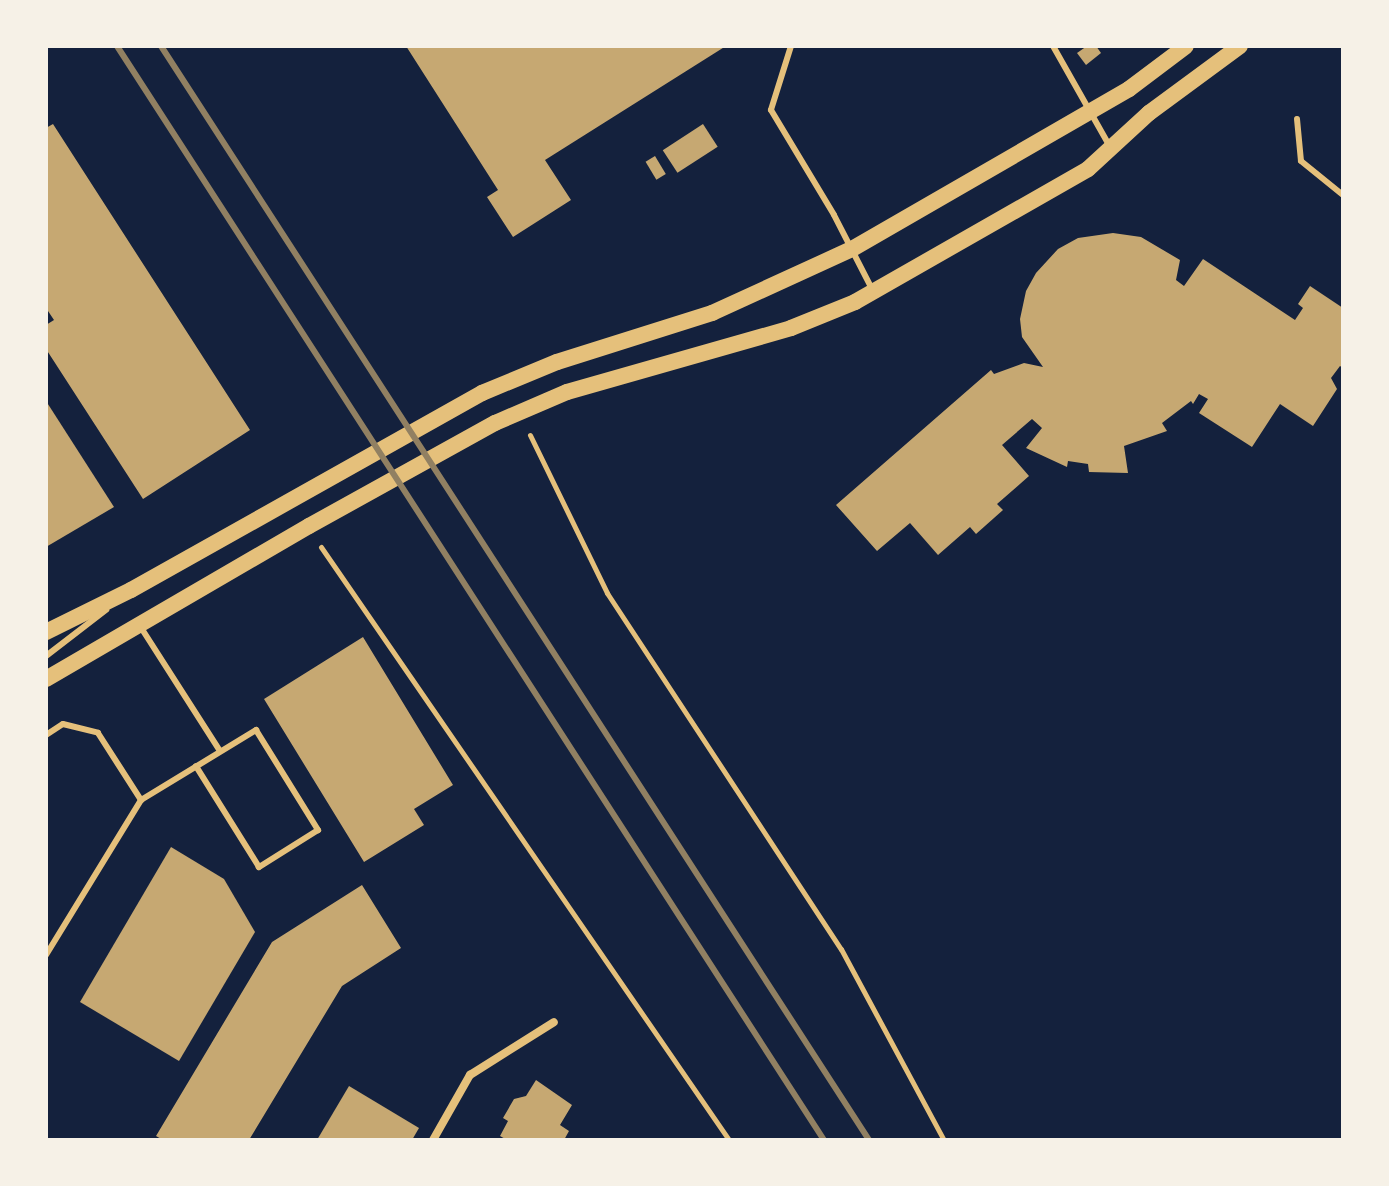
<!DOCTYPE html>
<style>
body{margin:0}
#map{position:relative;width:1389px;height:1186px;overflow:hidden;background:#14213d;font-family:"PT Sans Narrow",sans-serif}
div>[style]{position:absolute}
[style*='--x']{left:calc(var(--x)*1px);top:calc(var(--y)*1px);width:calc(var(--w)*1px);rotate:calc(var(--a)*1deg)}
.building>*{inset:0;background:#c6a872;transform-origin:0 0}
.path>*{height:5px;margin:-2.5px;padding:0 2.5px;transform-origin:2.5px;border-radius:2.5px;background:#e5c07b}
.service>*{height:6px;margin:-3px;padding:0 3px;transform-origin:3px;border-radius:3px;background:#e5c07b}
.minor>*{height:8px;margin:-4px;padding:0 4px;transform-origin:4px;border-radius:4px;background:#e5c07b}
.secondary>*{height:16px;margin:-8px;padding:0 8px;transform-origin:8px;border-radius:8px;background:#e5c07b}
.rail>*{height:6px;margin:-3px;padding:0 3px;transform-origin:3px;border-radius:3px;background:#918062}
span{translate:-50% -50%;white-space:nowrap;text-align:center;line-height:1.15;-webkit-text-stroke:7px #f6f1e7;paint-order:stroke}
.frame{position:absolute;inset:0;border:48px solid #f6f1e7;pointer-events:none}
</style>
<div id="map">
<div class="building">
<div style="clip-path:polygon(406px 46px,726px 46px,545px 160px,571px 200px,513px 237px,487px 197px,498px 190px)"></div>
<div style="clip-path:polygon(1087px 46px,1096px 46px,1101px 53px,1086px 65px,1077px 53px)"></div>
<div style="clip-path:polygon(53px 124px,250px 430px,143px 499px,46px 349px,46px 325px,54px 320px,46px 308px,46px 128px)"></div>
<div style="left:703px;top:124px;width:27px;height:48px;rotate:57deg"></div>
<div style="left:655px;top:156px;width:21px;height:11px;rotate:59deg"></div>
<div style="clip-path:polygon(1113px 233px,1141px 237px,1180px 260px,1176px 280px,1184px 286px,1203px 259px,1295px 320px,1303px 308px,1298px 304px,1310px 286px,1343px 308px,1343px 368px,1340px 366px,1331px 378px,1337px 389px,1313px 426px,1280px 404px,1252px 447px,1199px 413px,1208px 399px,1199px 394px,1193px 404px,1191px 401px,1162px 423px,1167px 431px,1124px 446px,1128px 473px,1089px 472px,1088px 464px,1068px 461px,1067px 467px,1026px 448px,1042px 428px,1032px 419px,1002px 445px,1029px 476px,997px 504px,1003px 510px,976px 534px,970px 527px,938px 555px,910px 523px,877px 551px,836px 505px,991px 370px,994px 374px,1024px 363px,1043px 367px,1022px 337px,1020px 319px,1026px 291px,1036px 273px,1058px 249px,1078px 238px)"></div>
<div style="clip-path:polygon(46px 401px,114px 507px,46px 547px)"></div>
<div style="clip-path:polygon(363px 637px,453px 785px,414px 809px,424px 825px,364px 862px,264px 699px)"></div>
<div style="clip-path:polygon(171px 847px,224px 879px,255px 932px,179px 1061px,80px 1002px)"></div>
<div style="clip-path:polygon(362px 885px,401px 948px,342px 986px,249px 1140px,163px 1140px,156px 1136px,272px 942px)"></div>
<div style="clip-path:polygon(536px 1080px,572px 1105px,560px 1125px,569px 1131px,564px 1140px,507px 1140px,500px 1136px,508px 1121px,503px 1118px,514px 1099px,526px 1096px)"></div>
<div style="clip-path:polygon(349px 1086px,419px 1128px,412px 1140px,317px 1140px)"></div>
</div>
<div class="path">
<div style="--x:530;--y:435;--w:176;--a:64"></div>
<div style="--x:607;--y:593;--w:426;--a:56.7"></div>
<div style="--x:841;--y:949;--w:217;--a:61.7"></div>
<div style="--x:321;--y:547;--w:720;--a:55.47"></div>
</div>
<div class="service">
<div style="--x:791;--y:46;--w:67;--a:107.4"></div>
<div style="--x:771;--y:110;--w:122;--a:59"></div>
<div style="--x:834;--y:215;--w:83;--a:62.8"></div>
<div style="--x:1053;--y:46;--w:114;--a:60.5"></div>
<div style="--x:1297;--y:119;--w:42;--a:84.6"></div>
<div style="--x:1301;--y:161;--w:54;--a:39"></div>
<div style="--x:140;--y:626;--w:148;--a:57.4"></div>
<div style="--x:46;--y:656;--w:76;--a:-37.5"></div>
<div style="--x:46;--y:735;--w:20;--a:-33"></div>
<div style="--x:63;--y:724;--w:36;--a:14"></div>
<div style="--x:98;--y:733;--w:80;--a:57.3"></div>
<div style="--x:46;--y:955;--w:182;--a:-58.5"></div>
<div style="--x:141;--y:800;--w:135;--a:-31.3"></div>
<div style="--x:256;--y:730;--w:118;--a:58.2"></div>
<div style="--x:318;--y:830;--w:70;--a:147.9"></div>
<div style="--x:259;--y:867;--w:119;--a:-122"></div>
</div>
<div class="minor">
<div style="--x:433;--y:1140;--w:75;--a:-60.4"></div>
<div style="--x:470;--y:1075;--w:99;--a:-32.2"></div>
</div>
<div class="secondary">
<div style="--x:46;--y:632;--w:95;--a:-26.3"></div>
<div style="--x:131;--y:590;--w:403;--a:-29.3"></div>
<div style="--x:482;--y:393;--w:81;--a:-22.5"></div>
<div style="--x:557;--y:362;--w:163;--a:-17.5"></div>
<div style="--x:712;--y:313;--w:154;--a:-24.6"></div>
<div style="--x:852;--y:249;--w:320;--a:-30"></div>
<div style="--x:1129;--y:89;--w:71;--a:-37"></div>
<div style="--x:46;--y:679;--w:304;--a:-30.2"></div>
<div style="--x:309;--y:526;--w:213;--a:-29"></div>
<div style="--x:495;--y:423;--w:78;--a:-23.3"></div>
<div style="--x:567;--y:392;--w:233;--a:-15.9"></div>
<div style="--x:791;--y:328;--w:69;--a:-22.1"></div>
<div style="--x:855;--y:302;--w:268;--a:-29.7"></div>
<div style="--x:1088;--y:169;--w:83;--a:-42.6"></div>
<div style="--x:1149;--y:113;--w:113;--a:-36.4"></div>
</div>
<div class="rail">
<div style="--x:117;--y:46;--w:1303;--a:57.13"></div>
<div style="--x:161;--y:46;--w:1303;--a:57.09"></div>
</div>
<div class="frame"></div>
</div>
